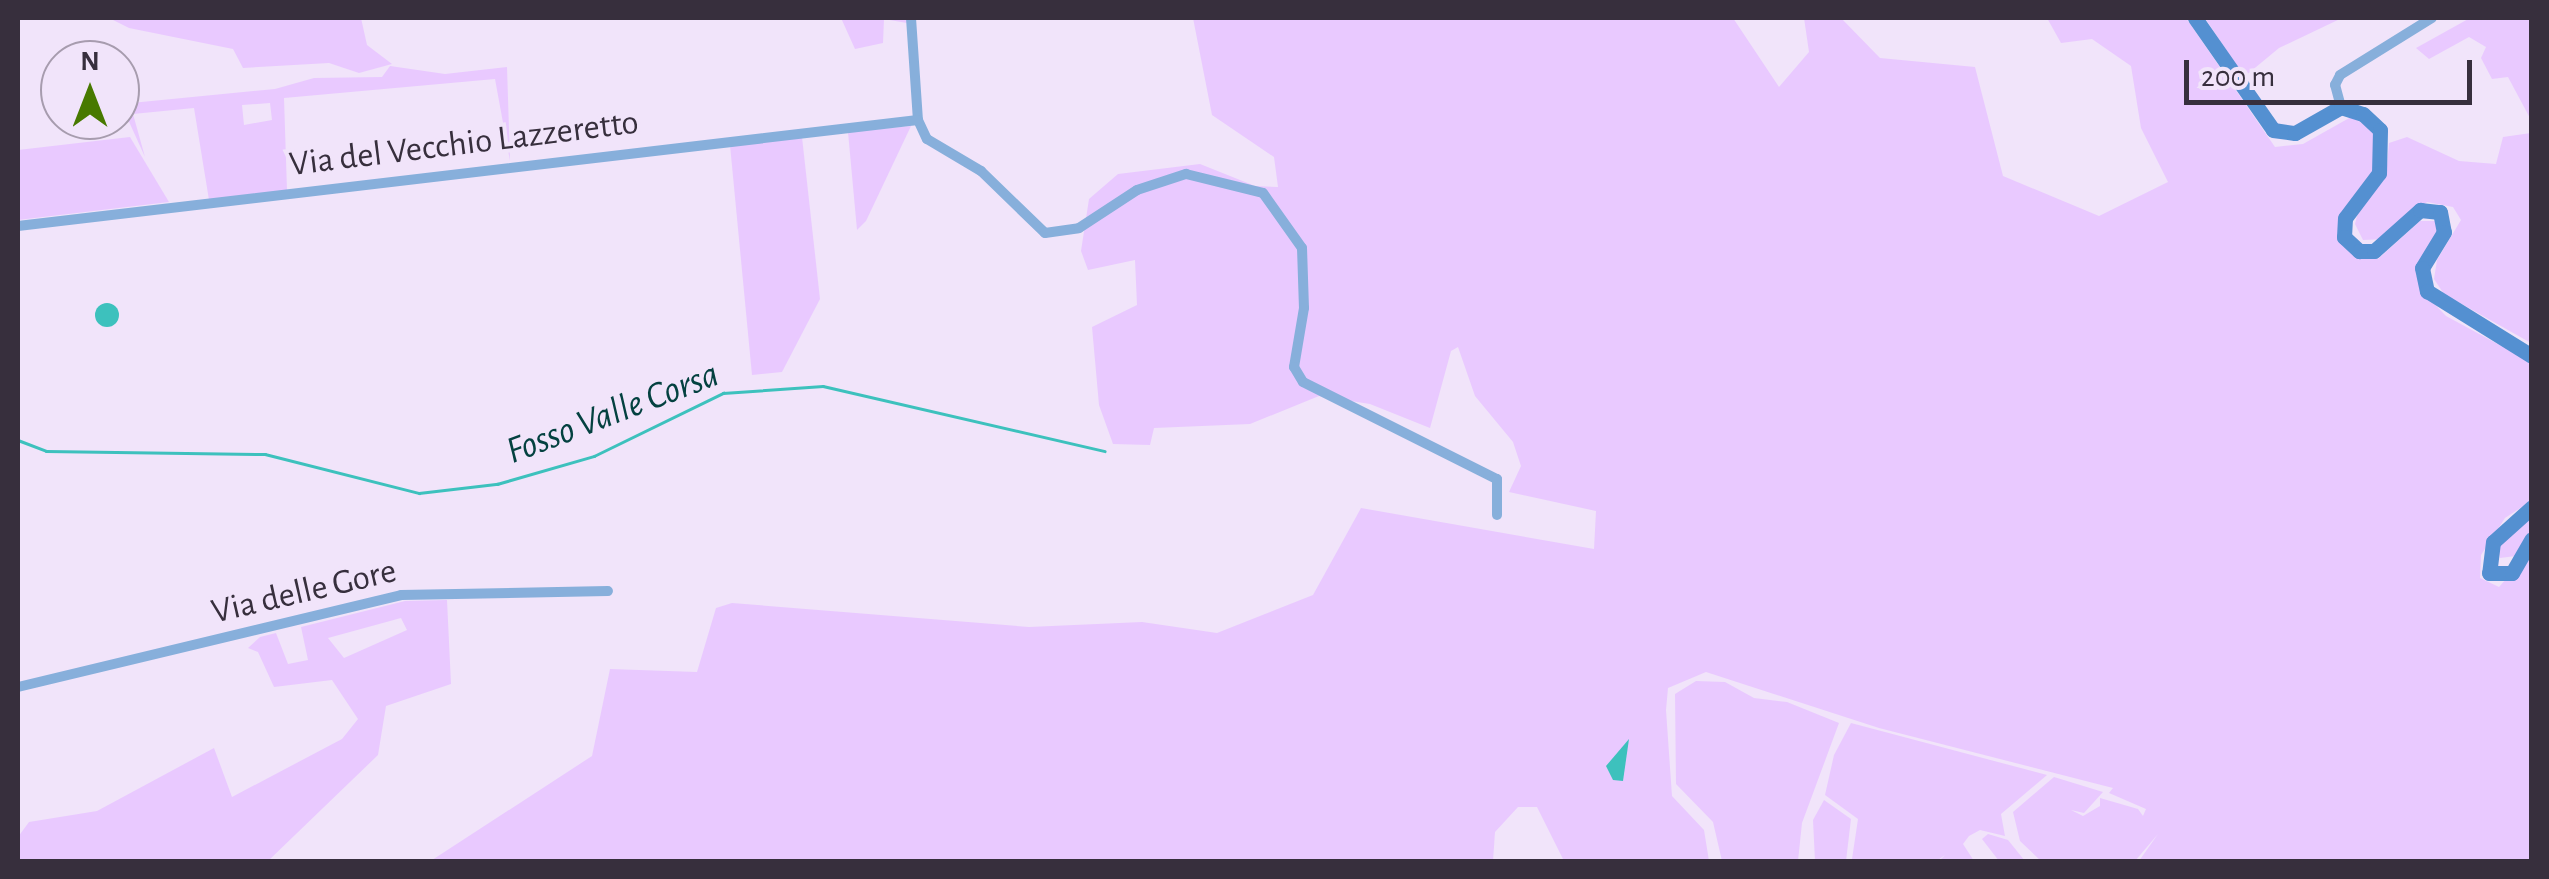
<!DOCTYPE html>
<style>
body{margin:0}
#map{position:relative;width:2549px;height:879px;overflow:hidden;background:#f1e4fa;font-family:"Alegreya Sans",sans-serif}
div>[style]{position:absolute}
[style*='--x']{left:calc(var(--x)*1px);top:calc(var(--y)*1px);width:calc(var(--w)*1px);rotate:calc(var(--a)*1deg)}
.green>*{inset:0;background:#e9c9ff}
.water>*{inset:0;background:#3dc1bd}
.round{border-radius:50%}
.stream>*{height:2.5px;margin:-1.25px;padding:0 1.25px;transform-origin:1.25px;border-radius:1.25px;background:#3dc1bd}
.minor>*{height:10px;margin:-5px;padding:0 5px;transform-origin:5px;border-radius:5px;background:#87afdb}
.secondary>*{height:15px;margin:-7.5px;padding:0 7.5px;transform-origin:7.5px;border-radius:7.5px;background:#5490d1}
span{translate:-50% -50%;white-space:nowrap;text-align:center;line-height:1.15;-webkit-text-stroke:8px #f1e4fa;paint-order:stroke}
.street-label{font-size:35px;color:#372f3d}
.water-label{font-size:38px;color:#044140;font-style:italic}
.frame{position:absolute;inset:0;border:20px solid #372f3d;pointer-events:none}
.north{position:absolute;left:40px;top:40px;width:100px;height:100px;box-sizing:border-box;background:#f1e4fa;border:2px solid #a79cae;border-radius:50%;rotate:0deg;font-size:28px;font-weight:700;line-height:40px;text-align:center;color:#372f3d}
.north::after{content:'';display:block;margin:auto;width:35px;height:45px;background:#487900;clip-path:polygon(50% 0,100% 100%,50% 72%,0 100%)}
.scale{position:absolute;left:2184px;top:60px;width:288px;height:45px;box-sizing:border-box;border:5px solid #372f3d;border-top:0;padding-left:12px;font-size:30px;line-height:35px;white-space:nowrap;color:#372f3d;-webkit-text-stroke:8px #f1e4fa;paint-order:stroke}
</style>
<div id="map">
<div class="green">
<div style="clip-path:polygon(109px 18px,361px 18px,367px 45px,392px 64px,359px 73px,329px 63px,243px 68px,233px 49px,129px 28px)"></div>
<div style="clip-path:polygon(841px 18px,907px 18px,907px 23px,884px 19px,883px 43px,855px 49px)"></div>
<div style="clip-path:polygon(1193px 18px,1733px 18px,1779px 87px,1809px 52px,1804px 18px,1841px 18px,1880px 58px,1975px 67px,2003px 176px,2099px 216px,2168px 182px,2141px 128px,2131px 66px,2092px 39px,2061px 43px,2047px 18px,2186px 18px,2275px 147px,2303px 144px,2351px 117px,2369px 127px,2378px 137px,2373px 180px,2344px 212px,2355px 256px,2378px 259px,2420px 221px,2437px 221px,2439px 235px,2421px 290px,2446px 316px,2531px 362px,2531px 501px,2505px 518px,2481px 555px,2480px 578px,2499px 587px,2531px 551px,2531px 861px,2139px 861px,2158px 834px,2135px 861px,2041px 861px,2020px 841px,2013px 812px,2054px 777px,2103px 792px,2084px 813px,2071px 810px,2083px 816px,2100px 806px,2100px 798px,2138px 809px,2143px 816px,2146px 809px,2109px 793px,2113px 788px,1879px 728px,1706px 672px,1668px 688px,1666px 710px,1672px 796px,1704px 830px,1709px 861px,1564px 861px,1537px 807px,1518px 807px,1495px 832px,1493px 861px,429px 862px,592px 756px,610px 669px,697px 672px,716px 608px,732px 603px,1029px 627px,1142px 622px,1217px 633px,1313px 595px,1361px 508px,1594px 549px,1596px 511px,1509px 492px,1521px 466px,1513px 442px,1475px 396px,1458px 347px,1451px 351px,1430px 428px,1370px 404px,1319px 396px,1250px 424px,1154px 428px,1150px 445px,1113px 444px,1099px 405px,1092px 327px,1137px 305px,1135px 260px,1088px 270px,1081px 251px,1089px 199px,1118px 174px,1200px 164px,1255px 186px,1278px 187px,1274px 157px,1212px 115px)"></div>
<div style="clip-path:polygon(2205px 18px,2342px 18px,2279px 48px,2244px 77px)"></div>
<div style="clip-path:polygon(2470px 18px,2531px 18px,2531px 120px,2508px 77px,2492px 79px,2481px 58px,2486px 47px,2469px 37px,2429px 59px,2416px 48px)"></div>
<div style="clip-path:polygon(evenodd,390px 66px,445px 74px,507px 67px,510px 161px,495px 79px,284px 98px,287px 190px,209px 200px,194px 108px,133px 114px,145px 157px,121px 104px,275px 89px,314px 78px,382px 77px,390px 66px,270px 103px,272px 120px,244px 125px,242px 105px,270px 103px)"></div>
<div style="clip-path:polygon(911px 126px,866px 221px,857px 230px,848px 132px)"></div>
<div style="clip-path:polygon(2531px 133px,2531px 343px,2444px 294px,2434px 279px,2437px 260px,2461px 220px,2453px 207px,2427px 202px,2385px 239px,2363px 240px,2355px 224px,2359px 208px,2386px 176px,2389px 143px,2407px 137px,2459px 161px,2496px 164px,2503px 137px)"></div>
<div style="clip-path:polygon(130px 137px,169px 202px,18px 220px,18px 150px)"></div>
<div style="clip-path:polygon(802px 137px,820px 299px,782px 372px,752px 375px,730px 145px)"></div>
<div style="clip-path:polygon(2531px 512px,2531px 533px,2516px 556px,2500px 558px,2498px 547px)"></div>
<div style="clip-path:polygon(evenodd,447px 600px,451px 684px,386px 706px,378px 755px,268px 861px,18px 861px,18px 837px,29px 822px,97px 811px,214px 748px,232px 797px,342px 739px,358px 719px,332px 680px,274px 687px,258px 652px,248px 648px,260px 637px,276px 633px,288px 664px,308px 660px,301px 627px,405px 601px,447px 600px,401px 618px,407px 630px,344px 658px,328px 638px,401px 618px)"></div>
<div style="clip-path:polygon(1696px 681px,1725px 682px,1754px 698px,1787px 702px,1839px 723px,1802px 823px,1798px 861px,1722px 861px,1713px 822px,1676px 784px,1675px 694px)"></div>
<div style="clip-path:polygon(1851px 723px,2047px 775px,2001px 814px,2005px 836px,1980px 830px,1969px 836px,1963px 844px,1974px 861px,1939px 861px,1945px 855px,1935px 862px,1852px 859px,1858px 819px,1825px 795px,1834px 755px)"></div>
<div style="clip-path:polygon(1824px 800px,1851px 819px,1846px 861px,1815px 861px,1813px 820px)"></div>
<div style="clip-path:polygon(1988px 834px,2008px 840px,2025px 861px,1999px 861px,1982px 839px)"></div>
</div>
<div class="water">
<div class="round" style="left:95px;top:303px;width:24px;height:24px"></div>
<div style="clip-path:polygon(1629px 739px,1623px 781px,1613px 780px,1606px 766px)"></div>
</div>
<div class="stream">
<div style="--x:18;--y:440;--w:30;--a:21"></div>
<div style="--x:46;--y:451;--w:219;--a:0.8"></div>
<div style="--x:265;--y:454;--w:159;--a:14.2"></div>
<div style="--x:419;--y:493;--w:79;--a:-6.6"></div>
<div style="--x:497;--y:484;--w:101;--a:-16.1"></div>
<div style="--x:594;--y:456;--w:144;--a:-26"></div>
<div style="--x:723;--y:393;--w:100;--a:-4"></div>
<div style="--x:823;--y:386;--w:289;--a:13"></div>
</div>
<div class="minor">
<div style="--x:911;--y:18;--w:102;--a:86.1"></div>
<div style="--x:918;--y:120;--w:21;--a:65"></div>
<div style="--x:927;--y:139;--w:63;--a:30.7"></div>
<div style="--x:981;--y:171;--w:89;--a:44.1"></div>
<div style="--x:1045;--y:233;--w:34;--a:-8"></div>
<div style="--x:1079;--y:228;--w:69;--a:-33.2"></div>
<div style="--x:1137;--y:190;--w:52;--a:-18.1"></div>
<div style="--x:1186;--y:174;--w:79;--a:13.9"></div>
<div style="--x:1263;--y:193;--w:67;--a:54.7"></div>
<div style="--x:1302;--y:248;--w:60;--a:88.1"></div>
<div style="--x:1304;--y:308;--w:60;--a:99.6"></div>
<div style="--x:1294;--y:367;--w:17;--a:59"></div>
<div style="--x:1303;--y:382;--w:217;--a:26.6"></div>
<div style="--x:1497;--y:479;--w:36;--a:90"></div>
<div style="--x:2341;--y:107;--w:23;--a:-105"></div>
<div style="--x:2335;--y:85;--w:11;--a:-63"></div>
<div style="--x:2340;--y:75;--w:108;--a:-31.8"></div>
<div style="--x:18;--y:226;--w:906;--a:-6.72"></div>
<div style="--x:18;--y:687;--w:394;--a:-13.5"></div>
<div style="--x:401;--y:595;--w:207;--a:-1.1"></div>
</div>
<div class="secondary">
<div style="--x:2195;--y:18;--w:136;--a:55.1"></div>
<div style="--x:2273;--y:130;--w:22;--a:8"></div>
<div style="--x:2295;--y:133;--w:53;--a:-29.5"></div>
<div style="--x:2341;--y:107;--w:23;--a:18"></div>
<div style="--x:2363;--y:114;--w:23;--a:43"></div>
<div style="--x:2380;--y:130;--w:43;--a:91.3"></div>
<div style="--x:2379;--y:173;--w:56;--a:127.1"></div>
<div style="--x:2345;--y:218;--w:19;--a:93"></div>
<div style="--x:2344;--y:237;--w:21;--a:43"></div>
<div style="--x:2359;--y:251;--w:15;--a:0"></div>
<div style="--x:2374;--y:251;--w:62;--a:-41.7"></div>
<div style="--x:2420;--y:210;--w:20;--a:6"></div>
<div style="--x:2440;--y:212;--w:20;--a:79"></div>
<div style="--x:2444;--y:232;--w:42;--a:121.4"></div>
<div style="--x:2422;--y:268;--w:24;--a:78"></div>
<div style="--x:2427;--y:291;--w:123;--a:31.8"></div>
<div style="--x:2532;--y:507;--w:52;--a:138.1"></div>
<div style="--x:2493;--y:542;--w:31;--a:97"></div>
<div style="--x:2489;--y:573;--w:23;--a:0"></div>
<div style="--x:2512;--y:573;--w:39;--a:-60"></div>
</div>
<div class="street-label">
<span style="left:464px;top:144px;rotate:-7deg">Via del Vecchio Lazzeretto</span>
<span style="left:304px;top:592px;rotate:-13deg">Via delle Gore</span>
</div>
<div class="water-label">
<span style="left:613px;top:414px;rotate:-21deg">Fosso Valle Corsa</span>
</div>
<div class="frame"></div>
<div class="north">N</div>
<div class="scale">200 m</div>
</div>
